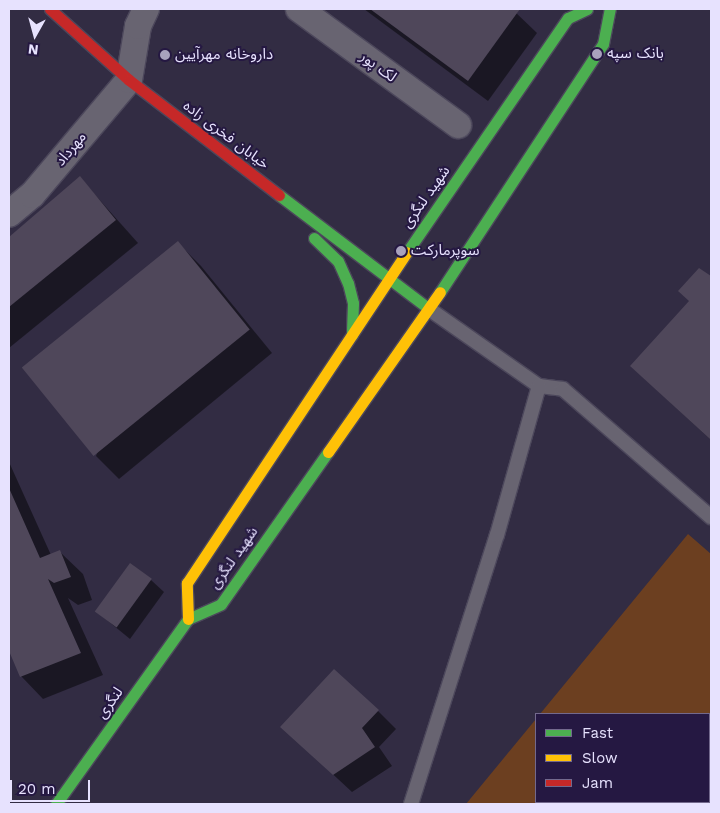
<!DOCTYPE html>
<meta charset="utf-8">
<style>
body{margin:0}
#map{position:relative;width:720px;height:813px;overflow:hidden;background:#322c43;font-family:"Work Sans","Noto Sans Arabic",sans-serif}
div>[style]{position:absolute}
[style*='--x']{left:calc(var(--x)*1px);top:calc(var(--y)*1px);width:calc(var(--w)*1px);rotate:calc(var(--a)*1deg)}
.green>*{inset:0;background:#6c3f20}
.shadow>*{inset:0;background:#0007}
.building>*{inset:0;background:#4f475a;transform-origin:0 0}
.roads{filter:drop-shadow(1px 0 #4c475b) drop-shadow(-1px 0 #4c475b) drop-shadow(0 1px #4c475b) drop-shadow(0 -1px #4c475b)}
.lane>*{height:14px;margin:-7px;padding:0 7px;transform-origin:7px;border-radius:7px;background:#686471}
.street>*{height:26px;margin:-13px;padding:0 13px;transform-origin:13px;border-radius:13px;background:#686471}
.fast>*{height:11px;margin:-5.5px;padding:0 5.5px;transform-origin:5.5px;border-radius:5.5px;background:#4caf50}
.slow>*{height:11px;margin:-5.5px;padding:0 5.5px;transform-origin:5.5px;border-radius:5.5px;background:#ffc107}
.jam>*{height:11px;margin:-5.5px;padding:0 5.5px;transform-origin:5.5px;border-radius:5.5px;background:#c62828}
.dots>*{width:14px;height:14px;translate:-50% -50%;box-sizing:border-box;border:2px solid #251842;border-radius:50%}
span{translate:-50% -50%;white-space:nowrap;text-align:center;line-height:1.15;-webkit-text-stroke:4px #251842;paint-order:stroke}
.poi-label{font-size:15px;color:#e7e2fe}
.left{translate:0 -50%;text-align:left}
.street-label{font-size:15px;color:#e7e2fe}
.frame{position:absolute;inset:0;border:10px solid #e7e2fe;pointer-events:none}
.legend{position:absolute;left:535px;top:713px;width:175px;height:90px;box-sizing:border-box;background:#251842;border:1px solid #73698d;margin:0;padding:6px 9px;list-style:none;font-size:15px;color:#e7e2fe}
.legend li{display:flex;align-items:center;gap:10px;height:25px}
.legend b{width:25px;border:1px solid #73698d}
.north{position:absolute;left:10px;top:10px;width:50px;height:50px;-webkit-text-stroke:4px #251842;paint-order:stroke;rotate:187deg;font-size:14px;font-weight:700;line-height:20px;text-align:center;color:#e7e2fe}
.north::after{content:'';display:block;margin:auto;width:18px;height:22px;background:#e7e2fe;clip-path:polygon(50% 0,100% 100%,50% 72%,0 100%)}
.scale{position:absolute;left:10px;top:780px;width:80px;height:22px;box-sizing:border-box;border:2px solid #e7e2fe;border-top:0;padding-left:6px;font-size:15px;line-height:18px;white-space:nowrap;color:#e7e2fe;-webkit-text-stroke:4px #251842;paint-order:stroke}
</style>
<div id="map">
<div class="green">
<div style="clip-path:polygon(688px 534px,711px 554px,711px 804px,466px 804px,536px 719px,536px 802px,709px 802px,709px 714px,540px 714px)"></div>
</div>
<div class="shadow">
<div style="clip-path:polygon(364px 9px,512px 9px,537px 33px,488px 101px)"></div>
<div style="clip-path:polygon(80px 178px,138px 243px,9px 348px,9px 239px)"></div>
<div style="clip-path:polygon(178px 243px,201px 266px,272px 353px,119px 479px,96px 456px)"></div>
<div style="clip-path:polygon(699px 269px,711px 281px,711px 440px,631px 366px,690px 302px)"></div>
<div style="clip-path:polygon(9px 462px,51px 555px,60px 552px,83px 574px,92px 600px,78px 605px,68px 598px,103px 675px,43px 699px,21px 676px,9px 647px)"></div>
<div style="clip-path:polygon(151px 580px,164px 592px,130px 639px,97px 612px)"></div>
<div style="clip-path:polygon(378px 711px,396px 729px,379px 747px,392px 766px,352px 792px,282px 727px)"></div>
</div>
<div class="building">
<div style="clip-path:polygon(370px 9px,520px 9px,468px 81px)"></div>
<div style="clip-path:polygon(80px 176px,116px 220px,9px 307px,9px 237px)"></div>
<div style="left:178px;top:241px;width:114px;height:201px;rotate:51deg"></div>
<div style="clip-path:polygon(699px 268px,711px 276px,711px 440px,630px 366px,689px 301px,678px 291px)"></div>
<div style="clip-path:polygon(9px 488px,40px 558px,60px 550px,71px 577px,54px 583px,48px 579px,81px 653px,20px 677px,9px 651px)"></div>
<div style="left:130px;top:563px;width:27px;height:60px;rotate:36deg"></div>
<div style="clip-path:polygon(334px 669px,379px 710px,362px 728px,375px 747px,333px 775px,280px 727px)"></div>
</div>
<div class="roads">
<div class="lane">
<div style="--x:429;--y:309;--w:134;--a:35"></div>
<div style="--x:539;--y:386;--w:24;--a:7"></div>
<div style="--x:563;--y:389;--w:196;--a:40.9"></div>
<div style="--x:411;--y:804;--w:282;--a:-72.3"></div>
<div style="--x:497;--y:535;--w:155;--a:-74.3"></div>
</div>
<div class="street">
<div style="--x:299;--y:9;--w:197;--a:36.1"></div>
<div style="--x:9;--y:214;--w:30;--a:-40"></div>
<div style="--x:32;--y:195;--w:150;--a:-49.9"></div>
<div style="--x:129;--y:80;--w:55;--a:-80.5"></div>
<div style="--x:138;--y:26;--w:19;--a:-65"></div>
</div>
<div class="fast">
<div style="--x:279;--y:195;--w:188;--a:37.2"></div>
<div style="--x:314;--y:238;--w:33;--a:44"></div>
<div style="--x:338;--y:261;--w:24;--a:66"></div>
<div style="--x:348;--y:283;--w:21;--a:76"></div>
<div style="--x:353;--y:303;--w:32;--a:92"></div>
<div style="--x:407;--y:252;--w:284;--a:-55.5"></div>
<div style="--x:568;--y:18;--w:21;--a:-25"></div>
<div style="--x:440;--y:292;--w:297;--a:-56.7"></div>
<div style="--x:603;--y:44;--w:36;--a:-79"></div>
<div style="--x:56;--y:804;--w:227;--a:-54.5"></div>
<div style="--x:188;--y:619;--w:36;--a:-24"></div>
<div style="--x:221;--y:604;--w:186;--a:-54.9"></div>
</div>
<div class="slow">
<div style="--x:328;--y:452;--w:195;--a:-55"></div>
<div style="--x:188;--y:619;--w:36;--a:-92"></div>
<div style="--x:187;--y:583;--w:397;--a:-56.4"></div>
</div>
<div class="jam">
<div style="--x:50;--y:9;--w:106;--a:41.9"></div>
<div style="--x:129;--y:80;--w:189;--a:37.5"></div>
</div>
</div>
<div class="dots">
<div style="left:597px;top:54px;background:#a8a2bd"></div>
<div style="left:165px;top:55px;background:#a8a2bd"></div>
<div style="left:401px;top:251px;background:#a8a2bd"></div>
</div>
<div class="poi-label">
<span class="left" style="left:607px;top:54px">بانک سپه</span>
<span class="left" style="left:175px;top:55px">داروخانه مهرآیین</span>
<span class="left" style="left:411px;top:251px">سوپرمارکت</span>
</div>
<div class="street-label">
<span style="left:378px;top:67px;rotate:36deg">لک پور</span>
<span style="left:226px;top:135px;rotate:37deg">خیابان فخری زاده</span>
<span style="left:71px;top:149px;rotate:-50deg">مهرداد</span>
<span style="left:426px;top:197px;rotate:-55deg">شهید لنگری</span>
<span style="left:234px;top:558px;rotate:-55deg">شهید لنگری</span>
<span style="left:110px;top:703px;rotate:-55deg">لنگری</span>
</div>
<div class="frame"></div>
<ul class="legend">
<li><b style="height:6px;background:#4caf50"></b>Fast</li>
<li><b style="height:6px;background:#ffc107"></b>Slow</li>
<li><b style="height:6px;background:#c62828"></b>Jam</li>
</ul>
<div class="north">N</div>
<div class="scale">20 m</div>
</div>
